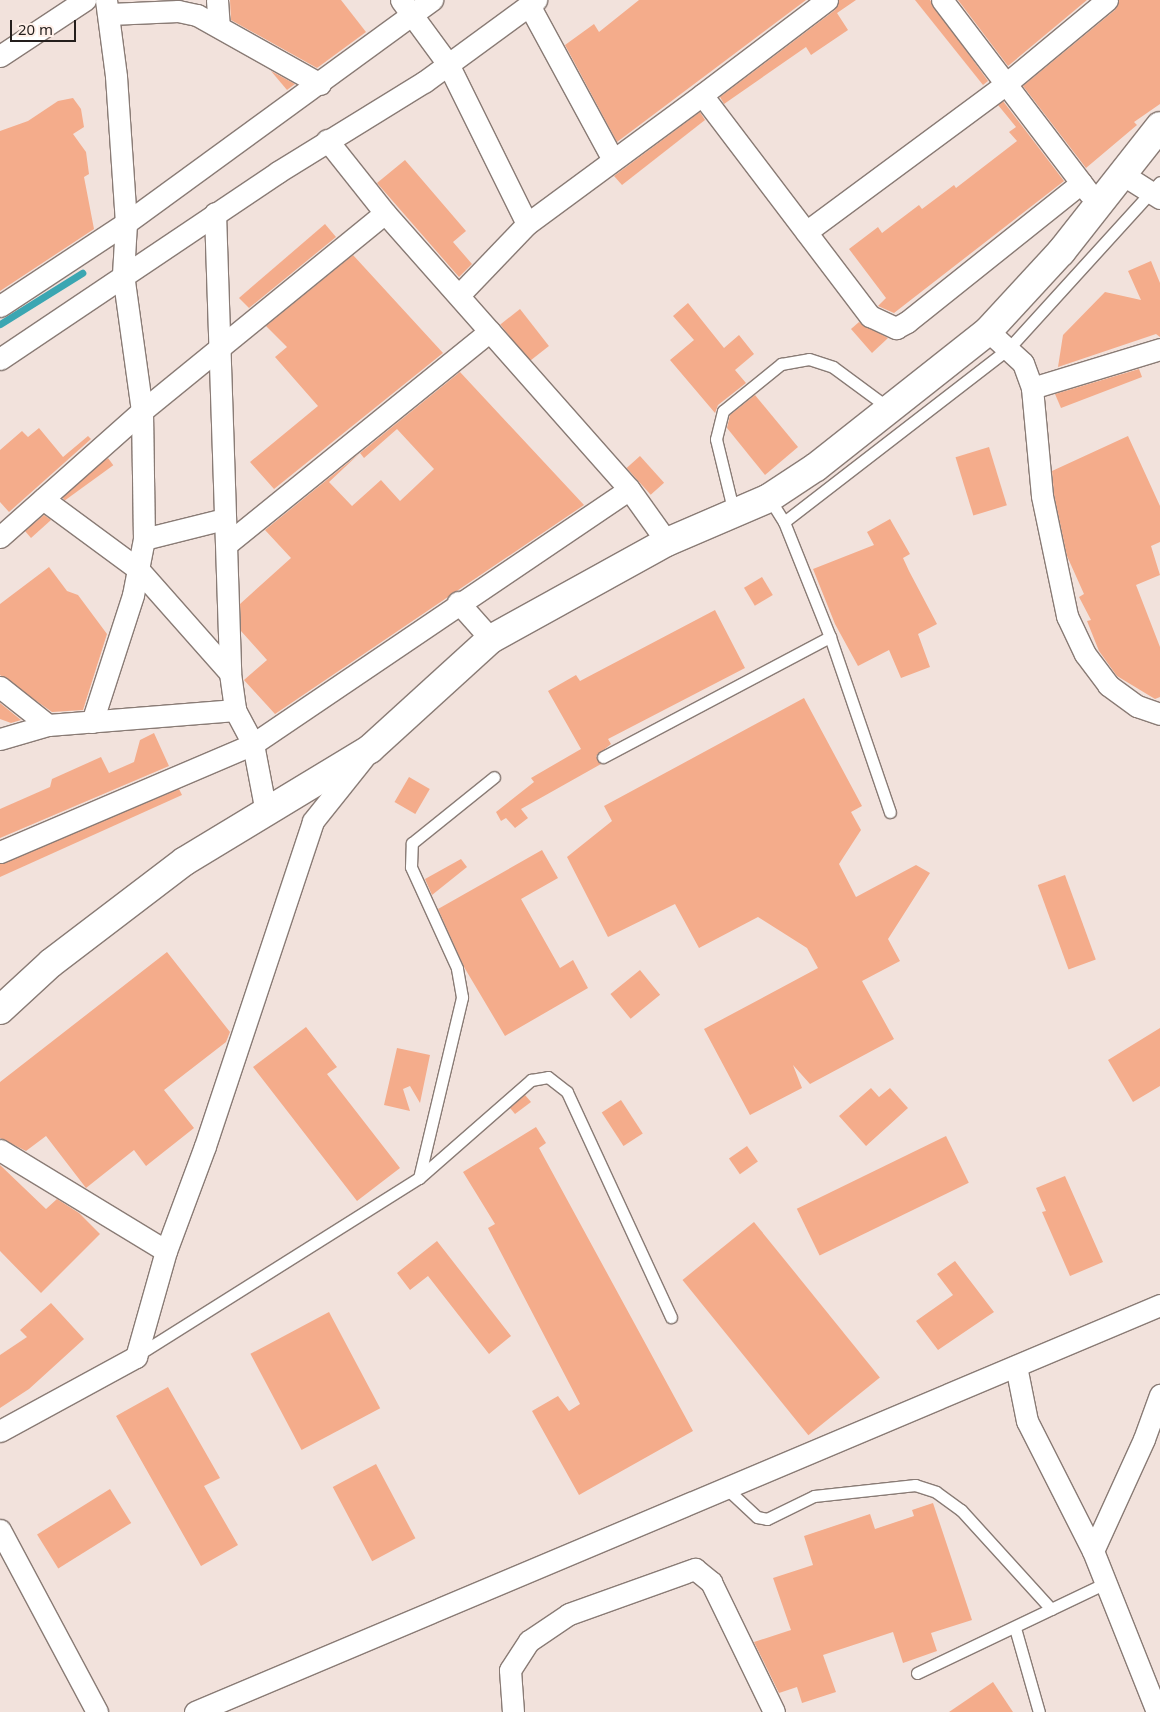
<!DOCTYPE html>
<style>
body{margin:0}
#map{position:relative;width:1160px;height:1712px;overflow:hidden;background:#f2e2dc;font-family:"Noto Sans",sans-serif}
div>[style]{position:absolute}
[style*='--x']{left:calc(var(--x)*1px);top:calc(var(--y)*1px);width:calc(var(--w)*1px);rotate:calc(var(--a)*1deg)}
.stream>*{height:7px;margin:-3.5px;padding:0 3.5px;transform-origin:3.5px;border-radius:3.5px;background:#3ba6b2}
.building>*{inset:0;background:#f4ac8b;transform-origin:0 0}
.roads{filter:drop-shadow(1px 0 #897b75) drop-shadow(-1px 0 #897b75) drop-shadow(0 1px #897b75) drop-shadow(0 -1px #897b75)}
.lane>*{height:11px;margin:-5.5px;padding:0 5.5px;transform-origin:5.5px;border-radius:5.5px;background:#fff}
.street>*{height:21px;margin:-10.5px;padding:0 10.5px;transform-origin:10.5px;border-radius:10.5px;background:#fff}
.primary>*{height:28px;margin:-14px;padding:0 14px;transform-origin:14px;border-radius:14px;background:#fff}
span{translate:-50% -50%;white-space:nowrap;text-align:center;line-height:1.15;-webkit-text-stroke:4px #fff0e9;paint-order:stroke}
.scale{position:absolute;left:10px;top:20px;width:66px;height:22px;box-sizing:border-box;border:2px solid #241e1c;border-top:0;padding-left:6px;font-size:15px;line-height:18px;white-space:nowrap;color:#241e1c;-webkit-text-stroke:4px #fff0e9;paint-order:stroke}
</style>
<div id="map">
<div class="stream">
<div style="--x:0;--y:324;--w:97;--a:-31.9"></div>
</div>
<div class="building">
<div style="clip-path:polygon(230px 0,341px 0,366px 32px,317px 68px,231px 20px)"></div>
<div style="clip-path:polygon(639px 0,806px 0,617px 142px,565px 45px,594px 24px,599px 32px)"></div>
<div style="clip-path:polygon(839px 0,856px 0,837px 13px,848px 30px,811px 55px,806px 47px,724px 104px,720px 97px,835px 10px)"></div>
<div style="clip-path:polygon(915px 0,930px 0,988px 81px,983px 85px)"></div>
<div style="clip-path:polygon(958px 0,1087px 0,1008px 66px)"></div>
<div style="clip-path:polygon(1119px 0,1160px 0,1160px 104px,1134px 122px,1137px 125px,1086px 168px,1023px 86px,1115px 10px)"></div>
<div style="clip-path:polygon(271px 71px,295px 84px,287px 90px)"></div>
<div style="clip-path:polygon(73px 98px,81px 109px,84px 127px,73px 134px,86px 152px,89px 174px,84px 177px,94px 229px,0 291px,0 131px,28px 121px,58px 101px)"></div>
<div style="clip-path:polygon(1003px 101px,1064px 181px,894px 313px,878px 306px,886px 298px,849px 249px,878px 227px,882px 233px,919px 205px,922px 209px,954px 185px,956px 188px,1017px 141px,1009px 132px,1016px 127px,998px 105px)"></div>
<div style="clip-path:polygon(700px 112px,705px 120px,622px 185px,614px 176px)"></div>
<div style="clip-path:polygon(405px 160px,466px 231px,453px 242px,472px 264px,459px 277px,377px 183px)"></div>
<div style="clip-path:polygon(325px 224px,336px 237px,249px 308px,239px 298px)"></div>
<div style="clip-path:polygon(353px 255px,443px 353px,274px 489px,250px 462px,318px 406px,275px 357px,287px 347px,266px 326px)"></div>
<div style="clip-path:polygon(1151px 261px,1160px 283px,1160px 337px,1156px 334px,1058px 367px,1063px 335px,1105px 292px,1141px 300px,1128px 271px)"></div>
<div style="clip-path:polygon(688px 303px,724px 348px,739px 335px,754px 354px,735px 370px,746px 383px,718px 405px,715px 413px,670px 360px,694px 340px,673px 316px)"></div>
<div style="left:520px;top:309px;width:47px;height:25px;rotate:52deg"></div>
<div style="clip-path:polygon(859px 322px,888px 338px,872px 353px,851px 329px)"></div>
<div style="clip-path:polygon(1139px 369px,1142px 377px,1061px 408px,1055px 394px)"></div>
<div style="clip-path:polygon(evenodd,460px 372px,584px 505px,275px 714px,244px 680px,267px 660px,241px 631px,240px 604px,291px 558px,265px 530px,460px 372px,397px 429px,434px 469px,400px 501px,381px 480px,352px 506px,329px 482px,360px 453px,364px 458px,397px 429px)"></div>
<div style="clip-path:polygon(755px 395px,798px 447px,765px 475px,727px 428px,730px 415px)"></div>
<div style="clip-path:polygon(39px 428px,63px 457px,88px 436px,91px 439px,9px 512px,0 502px,0 450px,22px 431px,28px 437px)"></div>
<div style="clip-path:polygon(1128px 436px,1160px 506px,1160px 542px,1151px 546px,1160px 575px,1136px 585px,1160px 647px,1160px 697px,1155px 699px,1117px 676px,1099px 651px,1087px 621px,1091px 620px,1079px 597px,1084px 594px,1067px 556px,1054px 494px,1052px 471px)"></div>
<div style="left:989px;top:447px;width:61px;height:35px;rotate:73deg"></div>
<div style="left:640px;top:456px;width:36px;height:18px;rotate:48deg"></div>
<div style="left:108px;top:458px;width:9px;height:60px;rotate:54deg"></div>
<div style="clip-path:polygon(44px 515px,51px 520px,31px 538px,25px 531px)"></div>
<div style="clip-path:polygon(890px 519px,910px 554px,903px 558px,909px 571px,937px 624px,918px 634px,930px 667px,901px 678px,889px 650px,858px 666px,835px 624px,813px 569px,874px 545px,867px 532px)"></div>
<div style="clip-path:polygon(49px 567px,67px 591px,78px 595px,107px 634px,83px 710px,52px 712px,0 675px,0 604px)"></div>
<div style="left:762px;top:577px;width:21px;height:21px;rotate:59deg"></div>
<div style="clip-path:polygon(715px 610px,745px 668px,608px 739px,611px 744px,596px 756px,601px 764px,521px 809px,528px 818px,515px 828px,506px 818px,501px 821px,496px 812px,534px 782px,531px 778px,581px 749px,548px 691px,576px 675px,580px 681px)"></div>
<div style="clip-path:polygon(804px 698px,862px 806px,851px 812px,861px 830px,839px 864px,856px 897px,916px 865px,930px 873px,888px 939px,900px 961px,862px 981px,894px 1039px,810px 1084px,793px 1065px,802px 1088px,750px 1115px,704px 1029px,818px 968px,807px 948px,758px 917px,699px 948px,675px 904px,608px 937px,567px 857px,612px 821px,604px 806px)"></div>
<div style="clip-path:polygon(0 703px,21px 720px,11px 723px,0 719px)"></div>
<div style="clip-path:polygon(154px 733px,169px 766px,0 838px,0 809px,50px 787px,52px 779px,101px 757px,109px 773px,134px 762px,140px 740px)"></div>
<div style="left:409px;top:777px;width:24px;height:29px;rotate:30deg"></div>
<div style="clip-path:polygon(179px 789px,182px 795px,0 877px,0 864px)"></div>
<div style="clip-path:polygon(542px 850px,558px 878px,521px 899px,560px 968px,573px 960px,588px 988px,505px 1036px,464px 967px,438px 909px)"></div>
<div style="clip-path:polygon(461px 859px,467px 867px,432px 895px,425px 879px)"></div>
<div style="left:1065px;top:875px;width:90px;height:29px;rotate:70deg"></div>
<div style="clip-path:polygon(167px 952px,230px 1032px,226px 1042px,164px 1090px,194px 1128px,146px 1166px,134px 1150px,86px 1188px,46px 1136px,26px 1151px,0 1138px,0 1082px)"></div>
<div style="left:640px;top:970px;width:32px;height:38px;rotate:51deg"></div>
<div style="clip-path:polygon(306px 1027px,337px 1067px,327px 1074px,400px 1168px,357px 1201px,253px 1067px)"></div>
<div style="clip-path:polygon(1160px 1028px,1160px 1086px,1133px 1102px,1108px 1060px)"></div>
<div style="clip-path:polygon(397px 1048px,430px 1055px,420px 1103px,410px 1086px,403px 1089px,410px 1111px,384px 1105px)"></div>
<div style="clip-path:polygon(871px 1088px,879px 1097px,890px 1088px,908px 1108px,866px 1146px,839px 1116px)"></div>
<div style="clip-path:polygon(525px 1095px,531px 1102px,515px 1114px,510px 1108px)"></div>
<div style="left:621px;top:1100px;width:40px;height:23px;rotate:57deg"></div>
<div style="clip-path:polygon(536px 1127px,546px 1143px,539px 1148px,693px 1431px,579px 1495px,532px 1411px,558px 1396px,569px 1411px,580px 1404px,488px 1228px,495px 1224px,463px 1172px)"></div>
<div style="left:946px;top:1136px;width:52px;height:166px;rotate:64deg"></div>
<div style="left:747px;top:1146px;width:19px;height:22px;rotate:55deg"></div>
<div style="clip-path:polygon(0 1165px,46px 1209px,57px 1199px,79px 1213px,100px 1234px,41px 1293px,0 1251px)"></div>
<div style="clip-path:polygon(1065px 1176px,1103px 1262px,1070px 1276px,1042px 1212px,1046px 1211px,1036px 1188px)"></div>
<div style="left:754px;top:1222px;width:200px;height:92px;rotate:51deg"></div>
<div style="clip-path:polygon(437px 1241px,511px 1336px,489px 1354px,428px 1276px,410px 1290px,397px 1273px)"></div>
<div style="clip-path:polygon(955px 1261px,994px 1312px,938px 1350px,916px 1321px,953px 1295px,937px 1274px)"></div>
<div style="clip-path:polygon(51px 1303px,84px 1339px,29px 1389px,0 1408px,0 1355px,27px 1337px,20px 1330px)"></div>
<div style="left:329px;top:1312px;width:109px;height:89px;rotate:62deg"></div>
<div style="clip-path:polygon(168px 1387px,220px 1478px,204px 1486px,238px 1545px,201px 1566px,116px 1416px)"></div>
<div style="left:376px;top:1464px;width:84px;height:49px;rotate:62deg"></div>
<div style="left:110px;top:1489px;width:40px;height:86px;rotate:58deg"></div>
<div style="clip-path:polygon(933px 1503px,972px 1620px,931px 1633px,937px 1651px,903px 1663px,893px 1632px,823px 1655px,836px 1692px,802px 1703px,797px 1687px,779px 1693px,754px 1642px,791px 1630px,773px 1578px,813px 1565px,804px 1536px,870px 1514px,875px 1529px,914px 1516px,912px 1510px)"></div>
<div style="clip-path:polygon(993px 1682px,1013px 1712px,949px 1712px)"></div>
</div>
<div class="roads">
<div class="lane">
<div style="--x:769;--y:498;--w:28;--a:58"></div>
<div style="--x:784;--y:522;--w:124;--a:68.2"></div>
<div style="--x:830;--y:637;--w:185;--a:71.1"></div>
<div style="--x:734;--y:513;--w:76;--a:-103.7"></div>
<div style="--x:716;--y:439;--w:29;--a:-76"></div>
<div style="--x:723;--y:411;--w:75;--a:-39"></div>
<div style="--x:781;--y:364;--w:28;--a:-10"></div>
<div style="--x:809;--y:359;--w:25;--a:18"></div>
<div style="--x:833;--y:367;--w:71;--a:36.4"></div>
<div style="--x:784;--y:522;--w:284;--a:-37.7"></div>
<div style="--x:1009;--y:348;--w:224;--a:-47.7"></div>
<div style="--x:603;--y:757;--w:257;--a:-27.9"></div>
<div style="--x:419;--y:1178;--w:186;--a:-76.6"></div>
<div style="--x:462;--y:997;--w:29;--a:-100"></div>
<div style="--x:457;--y:968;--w:111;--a:-114.5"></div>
<div style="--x:411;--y:867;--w:24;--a:-88"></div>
<div style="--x:412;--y:843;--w:105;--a:-38.8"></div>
<div style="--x:136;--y:1356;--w:334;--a:-32.2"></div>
<div style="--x:419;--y:1178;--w:149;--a:-41.2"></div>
<div style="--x:531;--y:1080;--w:17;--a:-10"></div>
<div style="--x:548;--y:1077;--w:24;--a:38"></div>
<div style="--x:567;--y:1092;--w:248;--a:65.2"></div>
<div style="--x:727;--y:1489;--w:41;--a:43"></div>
<div style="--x:757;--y:1517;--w:10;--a:11"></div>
<div style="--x:767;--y:1519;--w:52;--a:-26.1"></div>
<div style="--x:814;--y:1496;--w:102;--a:-6.2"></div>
<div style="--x:915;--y:1485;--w:22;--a:18"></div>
<div style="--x:936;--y:1492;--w:31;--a:36"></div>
<div style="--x:961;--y:1510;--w:134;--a:47.7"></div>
<div style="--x:1015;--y:1628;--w:87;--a:74.1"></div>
<div style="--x:917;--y:1673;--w:209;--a:-25.5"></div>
</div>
<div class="street">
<div style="--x:217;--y:0;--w:26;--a:86"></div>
<div style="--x:401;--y:0;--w:79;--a:53.7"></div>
<div style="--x:448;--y:64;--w:178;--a:63.7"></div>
<div style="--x:827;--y:0;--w:157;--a:142.8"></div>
<div style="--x:702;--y:95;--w:278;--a:52.8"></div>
<div style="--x:870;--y:316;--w:29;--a:25"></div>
<div style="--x:896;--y:328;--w:13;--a:-29"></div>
<div style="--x:907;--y:322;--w:223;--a:-38.6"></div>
<div style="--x:942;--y:0;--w:243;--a:52.7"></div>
<div style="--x:529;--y:5;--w:176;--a:61.5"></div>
<div style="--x:110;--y:14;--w:68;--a:-2.5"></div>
<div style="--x:178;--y:11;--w:19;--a:12"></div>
<div style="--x:197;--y:15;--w:141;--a:29.3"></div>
<div style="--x:0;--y:56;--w:102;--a:-33.4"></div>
<div style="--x:327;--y:140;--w:93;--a:51.5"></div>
<div style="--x:385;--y:213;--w:368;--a:48.5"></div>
<div style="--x:629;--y:489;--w:65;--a:54.4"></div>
<div style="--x:1122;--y:174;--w:45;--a:32.3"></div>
<div style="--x:215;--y:213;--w:460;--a:88.1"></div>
<div style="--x:230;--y:673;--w:37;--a:82"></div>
<div style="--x:235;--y:710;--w:38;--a:62"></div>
<div style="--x:253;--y:744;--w:69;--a:79.2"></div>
<div style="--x:806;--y:232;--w:250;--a:-36.5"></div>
<div style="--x:1007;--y:83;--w:130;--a:-39.7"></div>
<div style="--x:459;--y:295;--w:98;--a:-46.2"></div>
<div style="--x:527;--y:224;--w:217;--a:-36.4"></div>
<div style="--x:0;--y:306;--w:151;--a:-33.4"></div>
<div style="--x:126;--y:223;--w:379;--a:-36.1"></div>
<div style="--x:988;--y:331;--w:47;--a:42.4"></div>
<div style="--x:1023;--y:363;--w:27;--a:70"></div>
<div style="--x:1032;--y:388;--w:108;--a:84.7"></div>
<div style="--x:1042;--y:496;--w:123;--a:78.2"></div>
<div style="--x:1067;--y:616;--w:42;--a:64.7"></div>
<div style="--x:1085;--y:654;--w:39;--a:53"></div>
<div style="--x:1108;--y:685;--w:36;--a:36"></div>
<div style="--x:1137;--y:706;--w:24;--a:19"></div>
<div style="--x:0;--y:359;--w:335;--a:-33.9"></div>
<div style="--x:278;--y:172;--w:172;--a:-31.7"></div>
<div style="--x:424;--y:82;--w:139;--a:-36.2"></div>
<div style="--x:1032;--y:388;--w:134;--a:-16.9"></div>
<div style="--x:43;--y:499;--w:118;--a:36.4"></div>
<div style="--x:138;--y:569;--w:139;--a:48.5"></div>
<div style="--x:0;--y:537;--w:190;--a:-41.6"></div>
<div style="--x:142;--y:411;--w:138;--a:-97.9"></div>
<div style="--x:123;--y:274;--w:51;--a:-86.6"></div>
<div style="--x:126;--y:223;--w:147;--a:-93.9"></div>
<div style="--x:116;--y:76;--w:77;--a:-97.5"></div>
<div style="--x:144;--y:539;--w:82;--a:-14"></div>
<div style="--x:227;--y:544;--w:338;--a:-39"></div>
<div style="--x:458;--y:602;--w:50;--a:48.3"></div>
<div style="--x:0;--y:687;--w:61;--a:38.4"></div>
<div style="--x:92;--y:722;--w:133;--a:-72.1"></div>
<div style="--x:133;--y:595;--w:57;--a:-78.9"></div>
<div style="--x:144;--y:539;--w:128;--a:-90.9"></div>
<div style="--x:142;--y:411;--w:313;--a:-39.2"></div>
<div style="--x:0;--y:739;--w:50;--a:-16.3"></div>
<div style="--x:48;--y:725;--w:188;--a:-4.6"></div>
<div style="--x:0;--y:852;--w:275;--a:-23.1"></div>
<div style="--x:253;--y:744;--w:454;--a:-34.1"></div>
<div style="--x:0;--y:1150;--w:194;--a:31.3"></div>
<div style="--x:1016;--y:1366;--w:56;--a:78.7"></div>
<div style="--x:1027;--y:1421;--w:146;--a:63.1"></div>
<div style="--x:1093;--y:1551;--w:173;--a:68.3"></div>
<div style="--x:0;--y:1431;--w:155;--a:-28.6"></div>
<div style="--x:136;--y:1357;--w:110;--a:-74.2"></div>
<div style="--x:166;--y:1251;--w:112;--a:-69.6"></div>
<div style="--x:205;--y:1146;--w:342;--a:-71.6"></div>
<div style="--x:313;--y:821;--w:82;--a:-51.4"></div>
<div style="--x:0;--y:1530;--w:206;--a:61.9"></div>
<div style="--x:1093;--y:1551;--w:123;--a:-65.5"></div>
<div style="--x:1144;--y:1439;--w:47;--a:-70"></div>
<div style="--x:195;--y:1712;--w:1047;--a:-22.87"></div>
<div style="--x:513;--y:1712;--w:42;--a:-94.1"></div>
<div style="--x:510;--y:1670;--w:35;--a:-57"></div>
<div style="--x:529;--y:1641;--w:48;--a:-34"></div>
<div style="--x:569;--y:1614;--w:134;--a:-19.7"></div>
<div style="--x:695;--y:1569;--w:21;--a:39"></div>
<div style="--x:711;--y:1582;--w:144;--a:64.1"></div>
</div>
<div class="primary">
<div style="--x:0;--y:1010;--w:69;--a:-42.7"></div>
<div style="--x:51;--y:963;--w:168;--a:-37.3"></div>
<div style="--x:185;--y:861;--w:216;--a:-31.2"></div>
<div style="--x:370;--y:749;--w:164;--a:-42.3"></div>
<div style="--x:491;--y:639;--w:201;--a:-28.9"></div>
<div style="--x:667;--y:542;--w:111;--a:-23.3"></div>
<div style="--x:769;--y:498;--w:56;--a:-33.4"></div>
<div style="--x:816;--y:467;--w:219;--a:-38.3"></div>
<div style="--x:988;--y:331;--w:108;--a:-47.3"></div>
<div style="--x:1061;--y:252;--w:160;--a:-51.8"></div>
</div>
</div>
<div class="scale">20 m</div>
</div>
